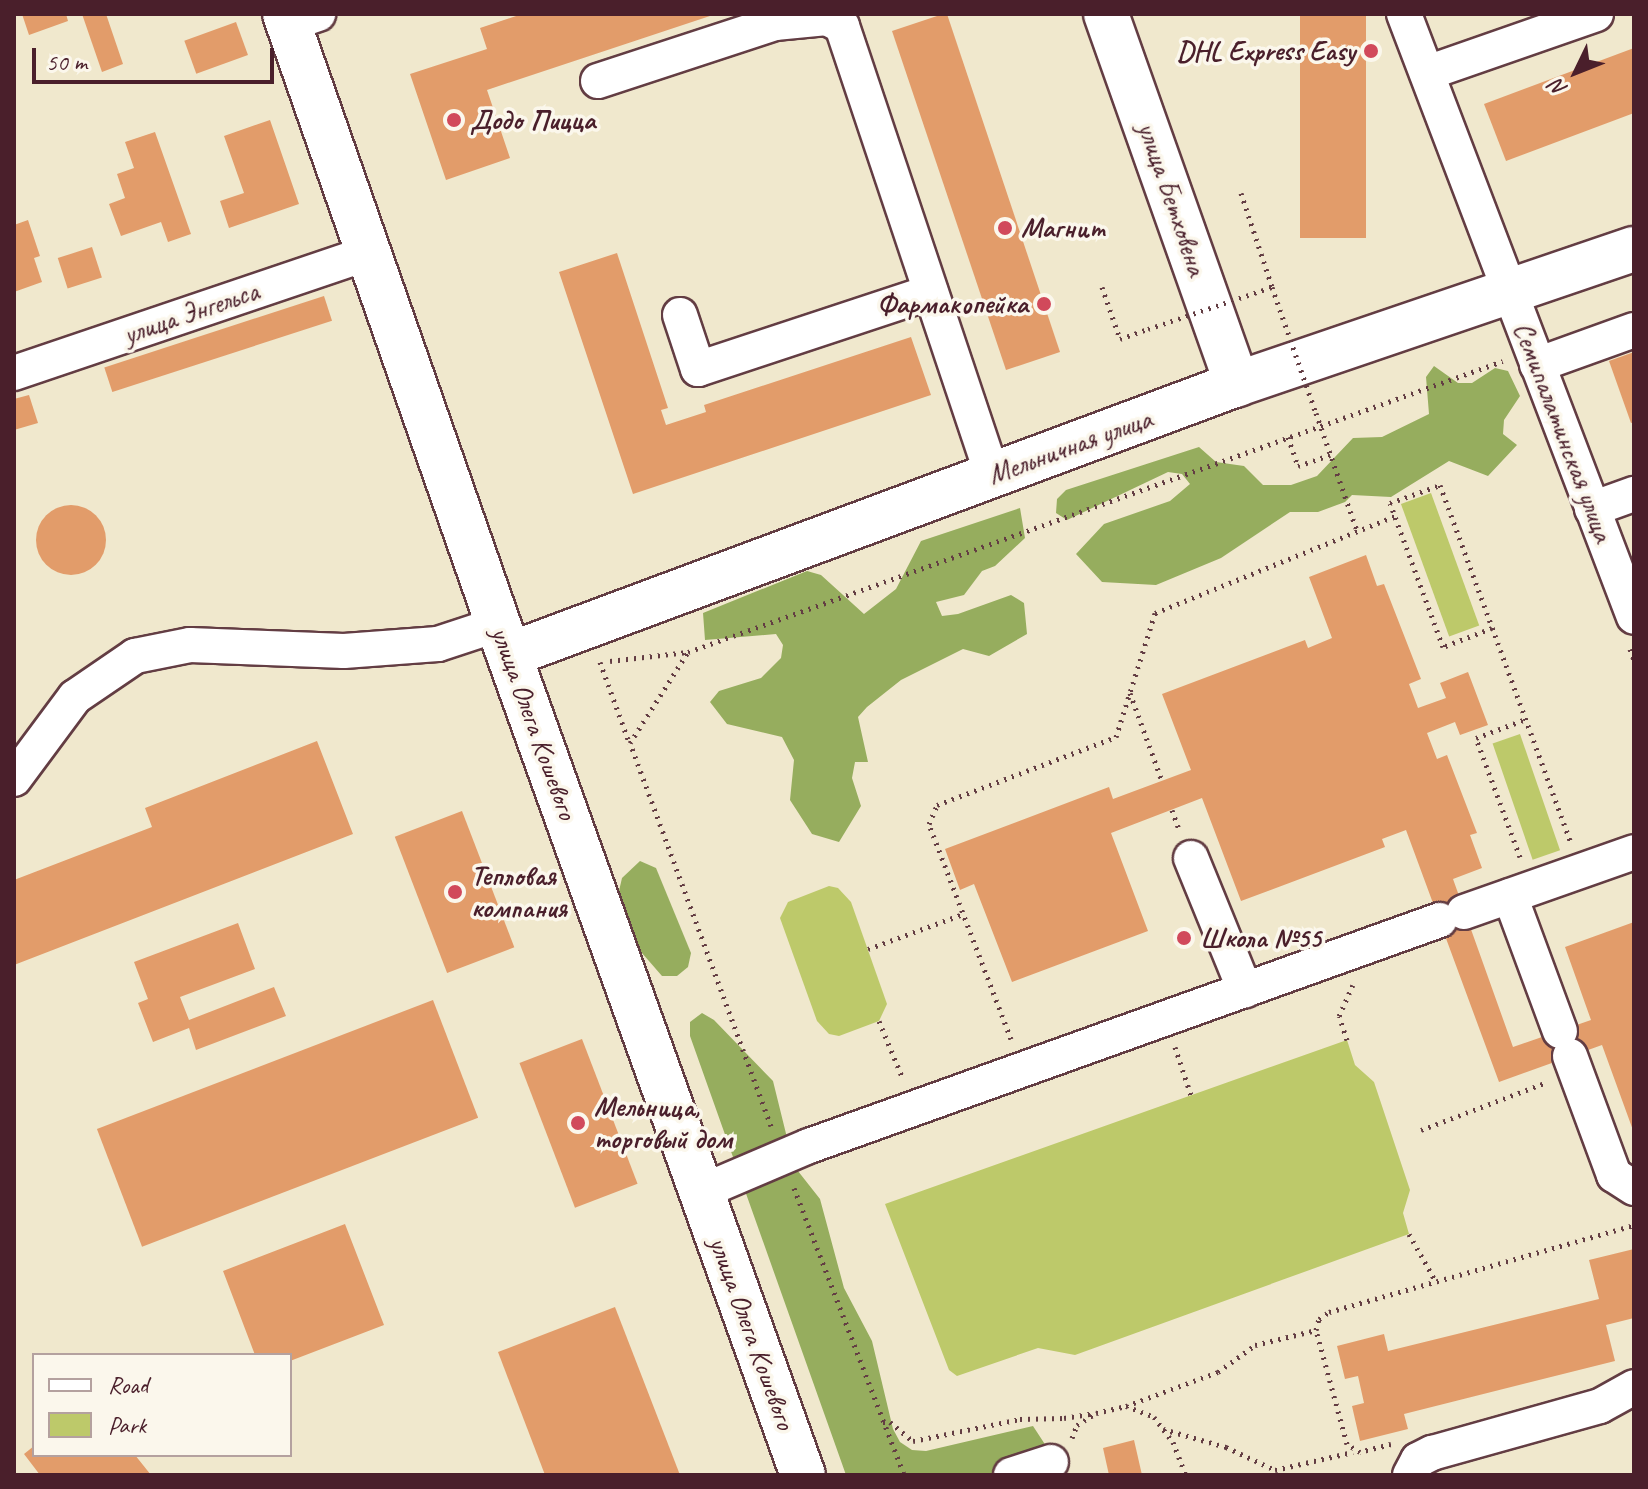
<!DOCTYPE html>
<meta charset="utf-8">
<style>
body{margin:0}
#map{position:relative;width:1648px;height:1489px;overflow:hidden;background:#f0e8cd;font-family:Caveat,sans-serif}
div>[style]{position:absolute}
[style*='--x']{left:calc(var(--x)*1px);top:calc(var(--y)*1px);width:calc(var(--w)*1px);rotate:calc(var(--a)*1deg)}
.green>*{inset:0;background:#bdc96a;transform-origin:0 0}
.forest>*{inset:0;background:#96ad5e}
.building>*{inset:0;background:#e29c6a;transform-origin:0 0}
.round{border-radius:50%}
.path>*{height:5px;margin-top:-2.5px;transform-origin:0;background:repeating-linear-gradient(90deg,#633d43 0 2px,transparent 0 8px)}
.roads{filter:drop-shadow(2px 0 #633d43) drop-shadow(-2px 0 #633d43) drop-shadow(0 2px #633d43) drop-shadow(0 -2px #633d43)}
.minor>*{height:34px;margin:-17px;padding:0 17px;transform-origin:17px;border-radius:17px;background:#fff}
.major>*{height:44px;margin:-22px;padding:0 22px;transform-origin:22px;border-radius:22px;background:#fff}
.path-bridge>*{height:5px;margin-top:-2.5px;transform-origin:0;background:repeating-linear-gradient(90deg,#633d43 0 2px,transparent 0 8px)}
.dots>*{width:22px;height:22px;translate:-50% -50%;box-sizing:border-box;border:4px solid #fbf7ec;border-radius:50%}
span{translate:-50% -50%;white-space:nowrap;text-align:center;line-height:1.15;-webkit-text-stroke:7px #fbf7ec;paint-order:stroke}
.poi-label{font-size:28px;color:#4a1f2b;font-weight:700}
.right{translate:-100% -50%;text-align:right}
.left{translate:0 -50%;text-align:left}
.street-label{font-size:28px;color:#4a1f2b}
.frame{position:absolute;inset:0;border:16px solid #4a1f2b;pointer-events:none}
.legend{position:absolute;left:32px;top:1353px;width:260px;height:104px;box-sizing:border-box;background:#fbf7ec;border:2px solid #b4a19f;margin:0;padding:10px 14px;list-style:none;font-size:24px;color:#4a1f2b}
.legend li{display:flex;align-items:center;gap:16px;height:40px}
.legend b{width:40px;border:2px solid #b4a19f}
.north{position:absolute;left:1536px;top:32px;width:80px;height:80px;-webkit-text-stroke:6px #fbf7ec;paint-order:stroke;rotate:227deg;font-size:22px;font-weight:700;line-height:32px;text-align:center;color:#4a1f2b}
.north::after{content:'';display:block;margin:auto;width:28px;height:36px;background:#4a1f2b;clip-path:polygon(50% 0,100% 100%,50% 72%,0 100%)}
.scale{position:absolute;left:32px;top:48px;width:242px;height:36px;box-sizing:border-box;border:4px solid #4a1f2b;border-top:0;padding-left:10px;font-size:24px;line-height:28px;white-space:nowrap;color:#4a1f2b;-webkit-text-stroke:6px #fbf7ec;paint-order:stroke}
</style>
<div id="map">
<div class="green">
<div style="left:1431px;top:493px;width:141px;height:32px;rotate:70deg"></div>
<div style="left:1520px;top:734px;width:123px;height:29px;rotate:71deg"></div>
<div style="clip-path:polygon(829px 886px,838px 888px,851px 902px,887px 1004px,879px 1021px,839px 1036px,829px 1034px,817px 1021px,780px 918px,788px 902px)"></div>
<div style="clip-path:polygon(1347px 1040px,1355px 1065px,1374px 1082px,1410px 1190px,1403px 1213px,1409px 1234px,1075px 1355px,1038px 1348px,957px 1376px,949px 1370px,885px 1204px)"></div>
</div>
<div class="forest">
<div style="clip-path:polygon(1434px 366px,1458px 383px,1472px 383px,1495px 368px,1508px 371px,1520px 396px,1504px 420px,1503px 434px,1517px 445px,1488px 476px,1449px 461px,1391px 497px,1352px 495px,1345px 502px,1318px 512px,1290px 512px,1221px 558px,1156px 585px,1102px 582px,1076px 554px,1104px 524px,1170px 501px,1190px 484px,1182px 474px,1168px 472px,1067px 520px,1056px 513px,1057px 499px,1066px 490px,1199px 447px,1216px 462px,1244px 466px,1263px 485px,1291px 485px,1317px 476px,1353px 438px,1382px 437px,1429px 414px,1426px 377px)"></div>
<div style="clip-path:polygon(1020px 508px,1025px 538px,995px 566px,982px 571px,964px 595px,936px 602px,942px 616px,958px 614px,1011px 595px,1024px 603px,1027px 634px,989px 656px,963px 649px,901px 680px,867px 707px,858px 717px,868px 762px,855px 762px,852px 778px,861px 806px,839px 842px,812px 834px,790px 800px,794px 760px,782px 737px,727px 724px,710px 702px,719px 691px,761px 678px,781px 658px,783px 645px,776px 634px,705px 640px,703px 613px,807px 571px,821px 575px,864px 614px,896px 589px,921px 541px)"></div>
<div style="clip-path:polygon(640px 861px,656px 868px,691px 953px,688px 967px,677px 976px,662px 976px,635px 945px,619px 891px,622px 878px)"></div>
<div style="clip-path:polygon(702px 1013px,714px 1020px,773px 1081px,794px 1166px,820px 1199px,844px 1288px,872px 1341px,893px 1429px,900px 1442px,912px 1450px,926px 1451px,1033px 1426px,1048px 1449px,1031px 1475px,846px 1475px,690px 1036px,690px 1022px)"></div>
</div>
<div class="building">
<div style="clip-path:polygon(22px 14px,66px 14px,68px 21px,29px 35px)"></div>
<div style="clip-path:polygon(82px 14px,106px 14px,123px 64px,102px 72px)"></div>
<div style="clip-path:polygon(522px 14px,713px 14px,713px 15px,487px 90px,510px 158px,446px 180px,410px 74px,487px 49px,480px 28px)"></div>
<div style="clip-path:polygon(943px 14px,947px 14px,1060px 352px,1006px 370px,892px 31px)"></div>
<div style="left:1300px;top:14px;width:66px;height:224px"></div>
<div style="left:236px;top:22px;width:35px;height:55px;rotate:70deg"></div>
<div style="clip-path:polygon(1634px 48px,1634px 113px,1506px 161px,1484px 104px)"></div>
<div style="clip-path:polygon(270px 120px,299px 204px,229px 228px,220px 201px,244px 193px,224px 136px)"></div>
<div style="clip-path:polygon(155px 132px,191px 234px,168px 242px,161px 222px,121px 236px,109px 204px,125px 198px,117px 174px,134px 168px,125px 142px)"></div>
<div style="clip-path:polygon(28px 220px,40px 256px,34px 258px,42px 282px,14px 292px,14px 225px)"></div>
<div style="left:92px;top:247px;width:32px;height:36px;rotate:72deg"></div>
<div style="clip-path:polygon(617px 253px,668px 408px,661px 410px,666px 425px,706px 412px,704px 405px,911px 337px,931px 395px,633px 494px,559px 272px)"></div>
<div style="left:324px;top:296px;width:26px;height:231px;rotate:72deg"></div>
<div style="clip-path:polygon(1634px 352px,1634px 422px,1631px 423px,1609px 361px)"></div>
<div style="clip-path:polygon(29px 395px,38px 423px,14px 430px,14px 399px)"></div>
<div class="round" style="left:36px;top:505px;width:70px;height:70px"></div>
<div style="clip-path:polygon(1366px 555px,1377px 586px,1384px 584px,1421px 679px,1409px 684px,1418px 708px,1446px 698px,1440px 683px,1468px 672px,1488px 725px,1460px 735px,1455px 722px,1427px 733px,1437px 759px,1447px 755px,1477px 833px,1470px 835px,1482px 868px,1453px 879px,1513px 1047px,1591px 1020px,1565px 947px,1634px 922px,1634px 1133px,1602px 1045px,1499px 1082px,1406px 830px,1382px 839px,1385px 847px,1241px 901px,1202px 798px,1111px 833px,1148px 931px,1012px 982px,974px 884px,960px 890px,945px 849px,1109px 787px,1113px 799px,1191px 770px,1162px 694px,1305px 640px,1308px 648px,1332px 638px,1309px 577px)"></div>
<div style="clip-path:polygon(317px 741px,353px 834px,14px 965px,14px 880px,152px 827px,145px 808px)"></div>
<div style="left:462px;top:811px;width:146px;height:72px;rotate:69deg"></div>
<div style="clip-path:polygon(238px 923px,255px 969px,180px 997px,189px 1020px,274px 987px,286px 1016px,196px 1050px,189px 1028px,153px 1042px,138px 1003px,148px 999px,134px 962px)"></div>
<div style="left:433px;top:1000px;width:126px;height:360px;rotate:69deg"></div>
<div style="left:582px;top:1039px;width:155px;height:67px;rotate:69deg"></div>
<div style="clip-path:polygon(345px 1224px,384px 1325px,290px 1361px,290px 1355px,255px 1355px,223px 1271px)"></div>
<div style="clip-path:polygon(1634px 1249px,1634px 1318px,1606px 1325px,1615px 1361px,1404px 1414px,1408px 1429px,1360px 1441px,1352px 1406px,1364px 1403px,1358px 1376px,1345px 1379px,1337px 1346px,1384px 1334px,1388px 1351px,1599px 1299px,1589px 1260px)"></div>
<div style="clip-path:polygon(615px 1307px,680px 1475px,545px 1475px,498px 1352px)"></div>
<div style="clip-path:polygon(1134px 1440px,1142px 1475px,1109px 1475px,1103px 1448px)"></div>
<div style="clip-path:polygon(34px 1446px,34px 1455px,135px 1455px,151px 1475px,40px 1475px,24px 1454px)"></div>
</div>
<div class="path">
<div style="--x:1241;--y:193;--w:99;--a:71.7"></div>
<div style="--x:1102;--y:287;--w:55;--a:70.9"></div>
<div style="--x:1120;--y:339;--w:30;--a:-20"></div>
<div style="--x:1316;--y:413;--w:125;--a:70.8"></div>
<div style="--x:1288;--y:437;--w:31;--a:71"></div>
<div style="--x:1298;--y:466;--w:34;--a:-19"></div>
<div style="--x:1492;--y:628;--w:53;--a:158.8"></div>
<div style="--x:1443;--y:647;--w:153;--a:-110.2"></div>
<div style="--x:1390;--y:503;--w:53;--a:-19.8"></div>
<div style="--x:1440;--y:485;--w:381;--a:69.9"></div>
<div style="--x:1630;--y:649;--w:12;--a:70"></div>
<div style="--x:610;--y:661;--w:78;--a:-6.7"></div>
<div style="--x:600;--y:662;--w:85;--a:70.1"></div>
<div style="--x:1130;--y:693;--w:94;--a:70"></div>
<div style="--x:1172;--y:810;--w:20;--a:70"></div>
<div style="--x:1520;--y:857;--w:127;--a:-110.3"></div>
<div style="--x:1476;--y:738;--w:53;--a:-20.8"></div>
<div style="--x:868;--y:949;--w:101;--a:-20.2"></div>
<div style="--x:879;--y:1021;--w:63;--a:67.5"></div>
<div style="--x:1011;--y:1039;--w:230;--a:-110.9"></div>
<div style="--x:929;--y:824;--w:21;--a:-67"></div>
<div style="--x:937;--y:805;--w:191;--a:-20.8"></div>
<div style="--x:1116;--y:737;--w:130;--a:-72.5"></div>
<div style="--x:1155;--y:613;--w:259;--a:-22"></div>
<div style="--x:1347;--y:1040;--w:25;--a:-108"></div>
<div style="--x:1339;--y:1016;--w:34;--a:-66"></div>
<div style="--x:1175;--y:1047;--w:51;--a:71.6"></div>
<div style="--x:771;--y:1126;--w:408;--a:-110.2"></div>
<div style="--x:630;--y:743;--w:108;--a:-57.5"></div>
<div style="--x:688;--y:652;--w:865;--a:-19.65"></div>
<div style="--x:1421;--y:1130;--w:133;--a:-20.8"></div>
<div style="--x:794;--y:1188;--w:307;--a:69"></div>
<div style="--x:1409;--y:1234;--w:55;--a:60.6"></div>
<div style="--x:1126;--y:1406;--w:98;--a:-20.3"></div>
<div style="--x:1218;--y:1372;--w:46;--a:-36.1"></div>
<div style="--x:1255;--y:1345;--w:63;--a:-13.8"></div>
<div style="--x:883;--y:1422;--w:7;--a:0"></div>
<div style="--x:890;--y:1422;--w:30;--a:40"></div>
<div style="--x:913;--y:1441;--w:109;--a:-11.6"></div>
<div style="--x:1020;--y:1419;--w:44;--a:-1.3"></div>
<div style="--x:1064;--y:1418;--w:32;--a:-9"></div>
<div style="--x:1163;--y:1429;--w:66;--a:15.9"></div>
<div style="--x:1226;--y:1447;--w:54;--a:25.1"></div>
<div style="--x:1275;--y:1470;--w:80;--a:-13"></div>
<div style="--x:1072;--y:1438;--w:14;--a:-69"></div>
<div style="--x:1077;--y:1425;--w:22;--a:-32"></div>
<div style="--x:1096;--y:1413;--w:31;--a:-13"></div>
<div style="--x:1126;--y:1406;--w:30;--a:21"></div>
<div style="--x:1154;--y:1417;--w:31;--a:53"></div>
<div style="--x:1173;--y:1442;--w:34;--a:69"></div>
<div style="--x:1391;--y:1444;--w:32;--a:166"></div>
<div style="--x:1360;--y:1452;--w:15;--a:-148"></div>
<div style="--x:1347;--y:1444;--w:118;--a:-105.2"></div>
<div style="--x:1316;--y:1330;--w:11;--a:-75"></div>
<div style="--x:1319;--y:1319;--w:12;--a:-35"></div>
<div style="--x:1329;--y:1312;--w:317;--a:-15.9"></div>
</div>
<div class="roads">
<div class="minor">
<div style="--x:1404;--y:14;--w:645;--a:69.12"></div>
<div style="--x:289;--y:24;--w:31;--a:-19"></div>
<div style="--x:1427;--y:73;--w:179;--a:-19.2"></div>
<div style="--x:598;--y:81;--w:186;--a:-18.1"></div>
<div style="--x:775;--y:23;--w:52;--a:-5.5"></div>
<div style="--x:827;--y:18;--w:17;--a:28"></div>
<div style="--x:842;--y:26;--w:473;--a:71.5"></div>
<div style="--x:680;--y:315;--w:57;--a:71.6"></div>
<div style="--x:698;--y:369;--w:245;--a:-18.3"></div>
<div style="--x:1537;--y:365;--w:103;--a:-19.8"></div>
<div style="--x:14;--y:373;--w:374;--a:-18.7"></div>
<div style="--x:1592;--y:509;--w:45;--a:-19.7"></div>
<div style="--x:14;--y:779;--w:102;--a:-53.4"></div>
<div style="--x:75;--y:697;--w:73;--a:-34.3"></div>
<div style="--x:135;--y:656;--w:56;--a:-11.3"></div>
<div style="--x:190;--y:645;--w:154;--a:2.2"></div>
<div style="--x:344;--y:651;--w:94;--a:-4.3"></div>
<div style="--x:438;--y:644;--w:64;--a:-18.2"></div>
<div style="--x:1191;--y:858;--w:143;--a:67.8"></div>
<div style="--x:1510;--y:896;--w:144;--a:69.7"></div>
<div style="--x:1464;--y:912;--w:180;--a:-19.4"></div>
<div style="--x:1570;--y:1056;--w:127;--a:69.7"></div>
<div style="--x:1614;--y:1175;--w:24;--a:33"></div>
<div style="--x:701;--y:1192;--w:117;--a:-23.1"></div>
<div style="--x:809;--y:1146;--w:670;--a:-19.71"></div>
<div style="--x:1011;--y:1475;--w:42;--a:-18"></div>
<div style="--x:1410;--y:1475;--w:17;--a:-62"></div>
<div style="--x:1418;--y:1460;--w:16;--a:-27"></div>
<div style="--x:1432;--y:1453;--w:174;--a:-15.6"></div>
<div style="--x:1600;--y:1406;--w:39;--a:-29"></div>
</div>
<div class="major">
<div style="--x:285;--y:14;--w:679;--a:70.74"></div>
<div style="--x:509;--y:655;--w:871;--a:70.28"></div>
<div style="--x:1106;--y:14;--w:393;--a:70.5"></div>
<div style="--x:509;--y:655;--w:777;--a:-20.42"></div>
<div style="--x:1237;--y:384;--w:419;--a:-18.8"></div>
</div>
</div>
<div class="path-bridge">
<div style="--x:1148;--y:329;--w:131;--a:-18.7"></div>
<div style="--x:1272;--y:287;--w:133;--a:70.8"></div>
</div>
<div class="dots">
<div style="left:1371px;top:51px;background:#d1495b"></div>
<div style="left:454px;top:120px;background:#d1495b"></div>
<div style="left:1005px;top:228px;background:#d1495b"></div>
<div style="left:1044px;top:304px;background:#d1495b"></div>
<div style="left:455px;top:892px;background:#d1495b"></div>
<div style="left:1184px;top:938px;background:#d1495b"></div>
<div style="left:578px;top:1123px;background:#d1495b"></div>
</div>
<div class="poi-label">
<span class="right" style="left:1355px;top:51px">DHL Express Easy</span>
<span class="left" style="left:470px;top:120px">Додо Пицца</span>
<span class="left" style="left:1021px;top:228px">Магнит</span>
<span class="right" style="left:1028px;top:304px">Фармакопейка</span>
<span class="left" style="left:471px;top:892px">Тепловая<br>компания</span>
<span class="left" style="left:1200px;top:938px">Школа №55</span>
<span class="left" style="left:594px;top:1123px">Мельница,<br>торговый дом</span>
</div>
<div class="street-label">
<span style="left:1172px;top:199px;rotate:71deg">улица Бетховена</span>
<span style="left:191px;top:313px;rotate:-19deg">улица Энгельса</span>
<span style="left:1563px;top:432px;rotate:69deg">Семипалатинская улица</span>
<span style="left:1070px;top:447px;rotate:-20deg">Мельничная улица</span>
<span style="left:534px;top:723px;rotate:70deg">улица Олега Кошевого</span>
<span style="left:752px;top:1333px;rotate:70deg">улица Олега Кошевого</span>
</div>
<div class="frame"></div>
<ul class="legend">
<li><b style="height:10px;background:#fff"></b>Road</li>
<li><b style="height:22px;background:#bdc96a"></b>Park</li>
</ul>
<div class="north">N</div>
<div class="scale">50 m</div>
</div>
